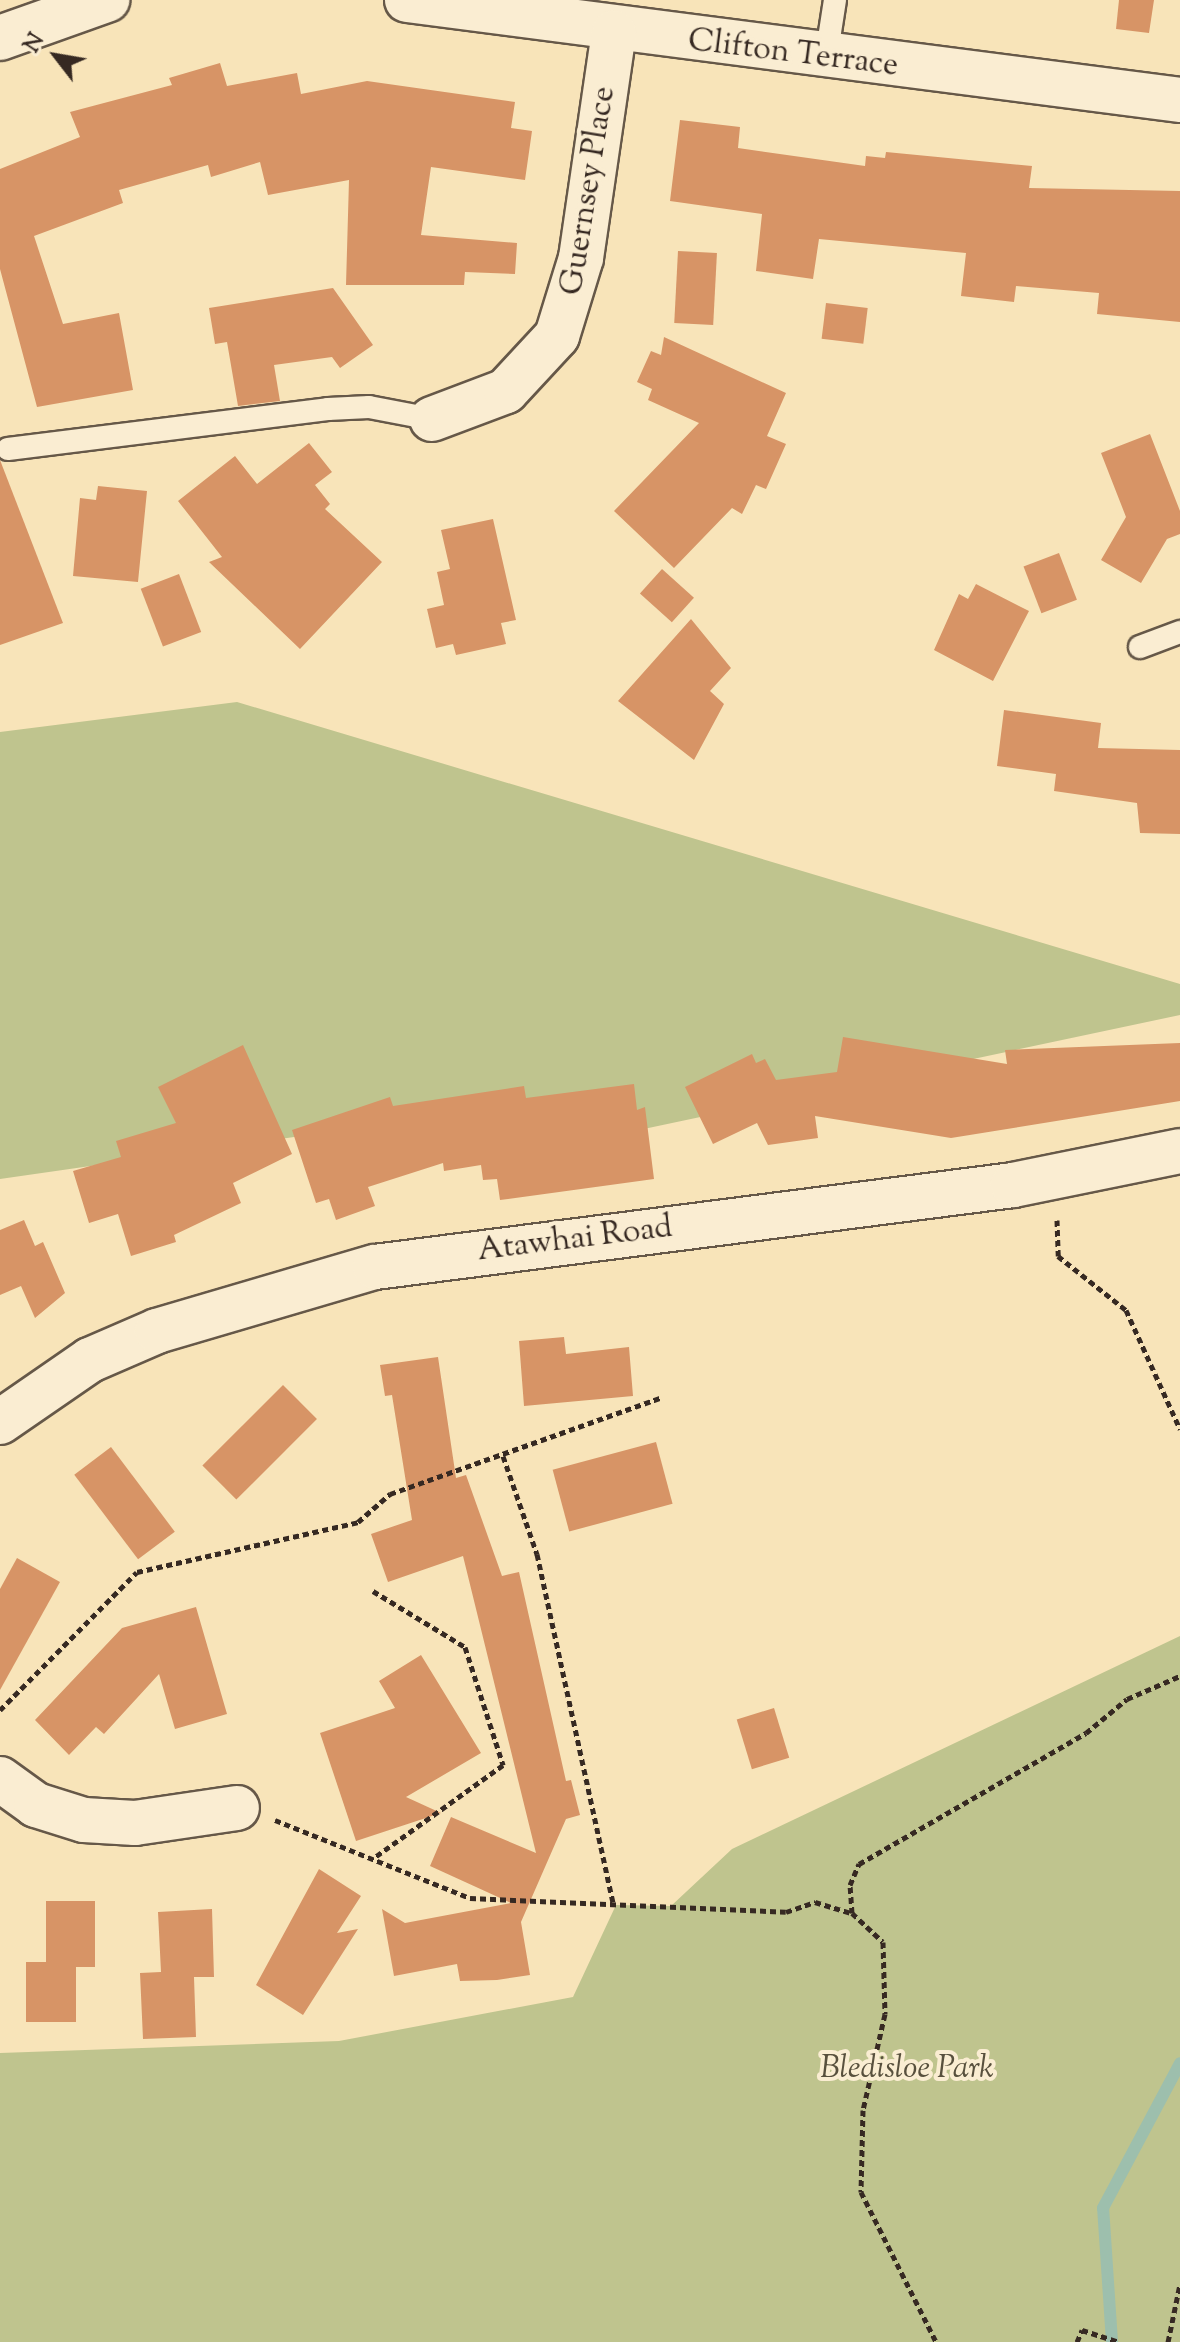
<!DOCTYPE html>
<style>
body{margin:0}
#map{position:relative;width:1180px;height:2342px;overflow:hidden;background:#f8e4b9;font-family:"Sorts Mill Goudy",serif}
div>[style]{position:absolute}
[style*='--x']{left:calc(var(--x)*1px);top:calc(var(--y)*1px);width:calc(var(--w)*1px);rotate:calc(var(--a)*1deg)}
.green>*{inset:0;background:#bfc48e}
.stream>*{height:12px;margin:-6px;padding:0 6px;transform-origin:6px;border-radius:6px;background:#9dbfad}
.building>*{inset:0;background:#d79466;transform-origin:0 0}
.path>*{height:5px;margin-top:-2.5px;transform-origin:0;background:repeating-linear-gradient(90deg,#362922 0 6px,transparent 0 10px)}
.roads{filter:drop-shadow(2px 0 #665848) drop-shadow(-2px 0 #665848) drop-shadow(0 2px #665848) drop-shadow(0 -2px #665848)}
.lane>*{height:22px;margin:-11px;padding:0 11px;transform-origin:11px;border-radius:11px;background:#faedd2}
.street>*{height:44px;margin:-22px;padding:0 22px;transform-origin:22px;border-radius:22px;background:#faedd2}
span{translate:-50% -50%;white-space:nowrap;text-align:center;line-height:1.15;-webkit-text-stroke:8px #faedd2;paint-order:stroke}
.street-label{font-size:32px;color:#362922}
.park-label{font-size:32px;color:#58503d;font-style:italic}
.north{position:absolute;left:16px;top:16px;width:80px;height:80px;-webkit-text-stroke:6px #faedd2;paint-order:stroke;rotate:301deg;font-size:22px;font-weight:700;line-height:32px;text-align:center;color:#362922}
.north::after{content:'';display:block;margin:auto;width:28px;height:36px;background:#362922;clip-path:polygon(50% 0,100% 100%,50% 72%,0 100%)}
</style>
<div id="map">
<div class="green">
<div style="clip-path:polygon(237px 702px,1180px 984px,1180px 1015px,606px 1137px,594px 1094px,0 1179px,0 732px)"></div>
<div style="clip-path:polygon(1180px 1636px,1180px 2342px,0 2342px,0 2053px,339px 2041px,573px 1997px,616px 1905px,671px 1906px,732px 1849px)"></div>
</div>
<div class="stream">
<div style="--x:1112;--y:2342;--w:134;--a:-93.8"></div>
<div style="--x:1103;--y:2208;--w:164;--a:-62"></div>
</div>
<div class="building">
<div style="clip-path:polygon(1119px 0,1154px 0,1149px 33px,1116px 29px)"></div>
<div style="clip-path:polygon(220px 63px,227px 86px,297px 73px,301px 94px,367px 81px,515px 102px,511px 128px,532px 131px,525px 180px,431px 167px,421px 235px,517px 243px,515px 274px,465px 272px,464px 285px,346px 285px,349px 180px,268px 195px,260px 162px,211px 177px,208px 165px,119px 190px,123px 203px,34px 236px,63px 324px,119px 313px,133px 390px,37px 407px,0 269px,0 169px,80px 137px,70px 112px,172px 85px,169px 78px)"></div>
<div style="clip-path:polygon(680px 120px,740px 127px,738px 148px,865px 166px,866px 156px,885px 158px,886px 152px,1032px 166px,1029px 188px,1180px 191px,1180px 322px,1097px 314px,1099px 293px,1016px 286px,1014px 302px,961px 296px,966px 253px,819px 239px,813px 279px,756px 271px,762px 214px,670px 201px)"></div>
<div style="left:678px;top:251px;width:39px;height:72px;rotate:3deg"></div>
<div style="clip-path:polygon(333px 288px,373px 345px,340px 368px,332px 357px,274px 365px,280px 401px,238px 406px,227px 342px,215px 344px,209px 308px)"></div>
<div style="left:826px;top:303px;width:42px;height:36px;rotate:7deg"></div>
<div style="clip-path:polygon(664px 337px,786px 393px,767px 436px,786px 444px,766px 489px,756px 485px,742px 514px,732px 508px,674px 568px,614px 511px,699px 423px,648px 400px,652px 389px,637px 382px,651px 351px,661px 355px)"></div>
<div style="clip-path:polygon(1150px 434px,1180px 511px,1180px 534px,1167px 539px,1141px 583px,1101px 560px,1126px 517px,1101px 453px)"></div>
<div style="clip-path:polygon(309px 443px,332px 472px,315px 485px,330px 504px,325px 509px,382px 562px,300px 649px,209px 562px,222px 557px,178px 501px,235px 456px,257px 484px)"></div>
<div style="clip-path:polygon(0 460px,63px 623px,0 645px)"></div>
<div style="clip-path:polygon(98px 486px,147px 491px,138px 582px,73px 576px,80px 498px,96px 500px)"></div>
<div style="clip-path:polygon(493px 519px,516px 620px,501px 623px,506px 644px,456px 655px,453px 644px,436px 648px,427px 609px,444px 605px,437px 572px,450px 569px,441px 530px)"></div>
<div style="left:1059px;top:553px;width:50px;height:38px;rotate:69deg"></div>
<div style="left:662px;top:569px;width:43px;height:33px;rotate:42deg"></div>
<div style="left:179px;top:574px;width:62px;height:41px;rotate:69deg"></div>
<div style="clip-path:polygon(976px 584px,1029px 611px,993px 681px,934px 650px,959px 594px,968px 599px)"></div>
<div style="clip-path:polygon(691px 619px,731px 668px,710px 691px,724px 704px,694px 760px,618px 701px)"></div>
<div style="clip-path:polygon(1004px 710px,1101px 723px,1098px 748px,1180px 750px,1180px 834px,1140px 833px,1137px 803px,1054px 791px,1056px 774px,997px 766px)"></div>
<div style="clip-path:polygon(843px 1037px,1007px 1064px,1005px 1050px,1180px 1043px,1180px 1101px,951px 1138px,815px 1116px,818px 1138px,768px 1145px,757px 1123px,713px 1144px,685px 1087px,752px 1054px,756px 1063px,765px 1059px,776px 1080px,837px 1072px)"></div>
<div style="clip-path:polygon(243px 1045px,292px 1154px,233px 1183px,241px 1203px,174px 1235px,176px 1242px,131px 1256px,118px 1214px,89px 1223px,73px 1171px,121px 1157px,116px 1141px,176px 1123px,158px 1087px)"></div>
<div style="clip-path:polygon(634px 1084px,637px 1110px,645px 1107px,654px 1179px,500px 1200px,497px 1179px,483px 1180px,481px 1165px,444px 1171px,443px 1163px,368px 1187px,375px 1206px,336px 1220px,329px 1199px,316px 1203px,292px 1130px,390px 1097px,393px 1106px,524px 1086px,526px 1098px)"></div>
<div style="clip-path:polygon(24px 1220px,35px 1246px,43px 1242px,65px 1293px,35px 1318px,21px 1286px,0 1295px,0 1230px)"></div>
<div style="clip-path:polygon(564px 1337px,566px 1354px,629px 1347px,633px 1396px,524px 1406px,519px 1341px)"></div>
<div style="clip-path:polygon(438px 1357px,456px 1478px,466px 1475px,502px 1576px,519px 1572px,566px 1781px,571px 1780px,580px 1815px,566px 1819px,521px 1922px,530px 1975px,497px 1980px,460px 1981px,457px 1964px,394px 1976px,382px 1909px,405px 1923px,511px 1903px,430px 1866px,451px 1817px,536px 1853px,463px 1556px,388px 1582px,371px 1534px,412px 1520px,392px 1395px,385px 1396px,380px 1365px)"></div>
<div style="left:283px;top:1385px;width:48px;height:114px;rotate:45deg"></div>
<div style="left:656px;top:1442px;width:64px;height:107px;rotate:75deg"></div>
<div style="left:111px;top:1447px;width:106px;height:46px;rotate:53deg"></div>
<div style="clip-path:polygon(17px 1558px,60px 1582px,0 1690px,0 1589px)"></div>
<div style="clip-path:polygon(196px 1607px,227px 1714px,175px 1729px,159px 1674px,104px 1734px,96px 1727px,69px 1755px,35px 1720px,122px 1628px)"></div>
<div style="clip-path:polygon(421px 1655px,481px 1753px,406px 1797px,441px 1813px,356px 1841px,320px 1733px,395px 1708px,379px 1681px)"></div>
<div style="left:774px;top:1708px;width:52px;height:39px;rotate:73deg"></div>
<div style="clip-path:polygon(319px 1869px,361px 1896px,337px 1933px,358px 1929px,303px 2015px,256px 1985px)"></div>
<div style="clip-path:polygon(46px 1901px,95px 1901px,95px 1967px,76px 1967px,76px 2022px,26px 2022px,26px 1962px,46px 1962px)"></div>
<div style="clip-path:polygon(212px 1909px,214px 1977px,194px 1977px,196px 2037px,143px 2039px,140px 1973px,161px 1972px,158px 1912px)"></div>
</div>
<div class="path">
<div style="--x:1057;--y:1220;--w:36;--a:88"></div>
<div style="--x:1058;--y:1256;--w:87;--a:38.5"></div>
<div style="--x:1126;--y:1310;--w:131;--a:65.6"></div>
<div style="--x:503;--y:1456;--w:104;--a:70.9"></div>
<div style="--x:537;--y:1554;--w:360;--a:77.7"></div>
<div style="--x:373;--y:1591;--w:108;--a:31.3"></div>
<div style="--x:465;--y:1647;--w:124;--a:72.1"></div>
<div style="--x:503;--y:1765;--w:158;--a:144.3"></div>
<div style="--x:0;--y:1710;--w:194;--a:-45.2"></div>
<div style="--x:137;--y:1572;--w:227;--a:-12.7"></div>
<div style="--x:358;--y:1522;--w:43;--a:-41.2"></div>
<div style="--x:390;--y:1494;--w:289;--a:-19.6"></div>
<div style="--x:275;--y:1820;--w:210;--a:21.8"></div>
<div style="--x:470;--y:1898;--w:316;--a:2.5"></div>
<div style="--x:786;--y:1912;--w:31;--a:-19"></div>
<div style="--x:815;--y:1902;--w:39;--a:17"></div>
<div style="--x:852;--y:1913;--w:42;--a:43.1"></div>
<div style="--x:883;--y:1942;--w:72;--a:88.4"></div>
<div style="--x:885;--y:2014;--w:98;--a:102.9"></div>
<div style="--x:863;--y:2110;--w:82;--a:91.4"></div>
<div style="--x:861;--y:2192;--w:168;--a:63.4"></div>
<div style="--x:852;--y:1913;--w:28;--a:-94"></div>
<div style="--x:850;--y:1885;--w:23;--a:-67"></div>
<div style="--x:859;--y:1864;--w:262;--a:-30"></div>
<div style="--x:1086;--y:1733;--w:53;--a:-39.7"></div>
<div style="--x:1127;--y:1699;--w:58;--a:-23.5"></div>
<div style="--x:1077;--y:2342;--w:13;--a:-67"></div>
<div style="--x:1082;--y:2330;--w:38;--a:18"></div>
<div style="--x:1168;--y:2342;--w:59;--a:-78.3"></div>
</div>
<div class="roads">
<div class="lane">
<div style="--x:826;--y:58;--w:59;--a:-81.2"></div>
<div style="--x:8;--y:449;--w:322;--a:-7.1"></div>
<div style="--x:328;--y:409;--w:41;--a:-2.8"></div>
<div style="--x:369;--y:407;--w:64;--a:10.8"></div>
<div style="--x:1140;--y:647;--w:43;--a:-20.6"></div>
</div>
<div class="street">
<div style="--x:407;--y:0;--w:779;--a:7.37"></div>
<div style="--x:0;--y:38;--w:114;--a:-19.6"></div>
<div style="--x:432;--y:419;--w:79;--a:-20.7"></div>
<div style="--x:506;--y:391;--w:75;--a:-47.2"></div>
<div style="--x:557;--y:336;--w:82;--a:-72.9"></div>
<div style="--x:581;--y:258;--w:228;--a:-81.7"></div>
<div style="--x:0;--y:1422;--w:109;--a:-34.6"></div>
<div style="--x:90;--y:1360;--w:73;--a:-23.4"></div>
<div style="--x:157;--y:1331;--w:227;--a:-16.4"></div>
<div style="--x:375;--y:1267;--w:643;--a:-7.32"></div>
<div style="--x:1013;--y:1185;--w:170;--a:-11.5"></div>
<div style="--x:0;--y:1779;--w:44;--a:35.8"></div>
<div style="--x:36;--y:1805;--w:50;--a:17.4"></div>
<div style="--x:84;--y:1820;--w:51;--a:3.4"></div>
<div style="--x:135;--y:1823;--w:103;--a:-8.4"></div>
</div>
</div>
<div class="street-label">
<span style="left:793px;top:54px;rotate:7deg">Clifton Terrace</span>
<span style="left:589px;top:191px;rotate:-81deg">Guernsey Place</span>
<span style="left:575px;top:1240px;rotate:-7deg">Atawhai Road</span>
</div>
<div class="park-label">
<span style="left:907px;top:2069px">Bledisloe Park</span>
</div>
<div class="north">N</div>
</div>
